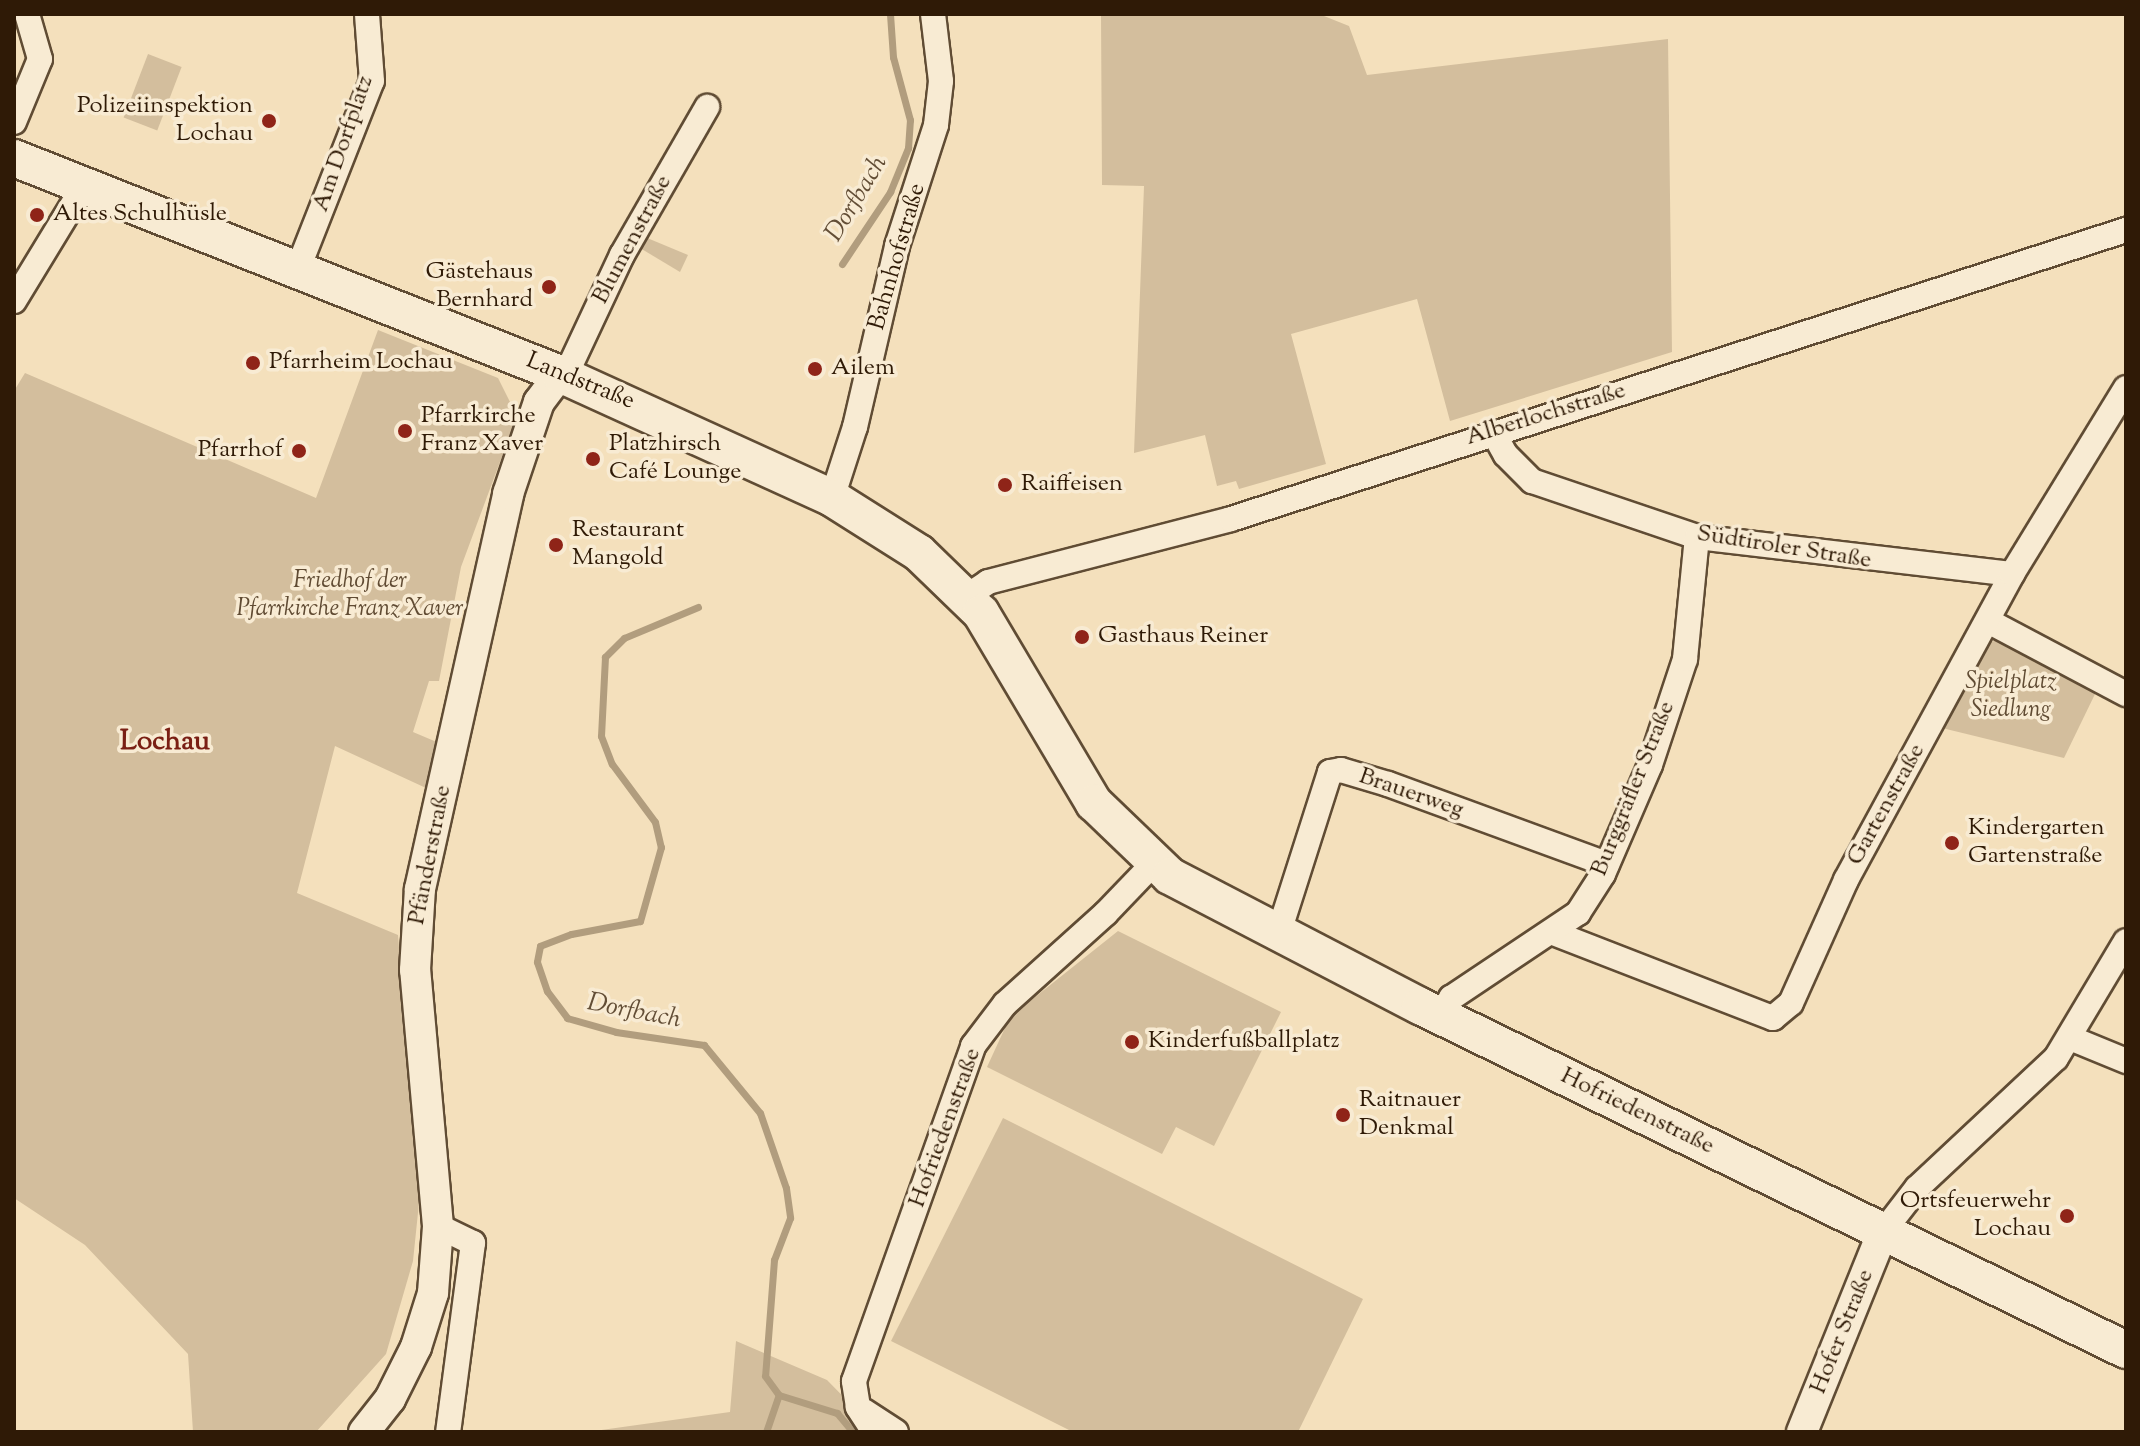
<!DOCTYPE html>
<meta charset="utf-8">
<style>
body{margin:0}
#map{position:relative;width:2140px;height:1446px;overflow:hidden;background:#f4e0bc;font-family:"Sorts Mill Goudy",serif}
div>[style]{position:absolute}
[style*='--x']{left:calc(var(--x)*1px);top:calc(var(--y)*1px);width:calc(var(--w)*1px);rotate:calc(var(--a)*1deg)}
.green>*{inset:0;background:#d3be9d;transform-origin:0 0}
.stream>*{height:7px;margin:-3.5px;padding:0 3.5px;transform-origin:3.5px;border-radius:3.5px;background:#b19d7e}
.roads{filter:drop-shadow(2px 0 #604c34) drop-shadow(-2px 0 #604c34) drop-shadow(0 2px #604c34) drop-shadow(0 -2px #604c34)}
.minor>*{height:24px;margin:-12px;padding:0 12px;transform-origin:12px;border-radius:12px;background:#f8ebd3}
.tertiary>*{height:30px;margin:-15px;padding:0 15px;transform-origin:15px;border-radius:15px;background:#f8ebd3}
.secondary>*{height:36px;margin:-18px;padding:0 18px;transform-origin:18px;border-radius:18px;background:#f8ebd3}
.dots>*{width:22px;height:22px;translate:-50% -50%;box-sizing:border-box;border:4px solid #f8ebd3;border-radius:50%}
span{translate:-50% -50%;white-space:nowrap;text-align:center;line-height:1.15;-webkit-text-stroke:7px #f8ebd3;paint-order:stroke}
.poi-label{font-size:24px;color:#2f1a06}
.right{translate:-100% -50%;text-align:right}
.left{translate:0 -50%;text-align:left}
.street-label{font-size:24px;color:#2f1a06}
.park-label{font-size:24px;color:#604b33;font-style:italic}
.water-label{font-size:26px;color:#634e36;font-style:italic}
.quarter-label{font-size:28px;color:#7a1f14;font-weight:700}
.frame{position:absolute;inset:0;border:16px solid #2f1a06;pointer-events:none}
</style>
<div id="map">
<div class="green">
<div style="clip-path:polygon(1101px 14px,1319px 14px,1349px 26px,1367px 75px,1668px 39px,1672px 352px,1450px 421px,1417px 299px,1291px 334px,1326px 464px,1239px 489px,1236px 481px,1217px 486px,1205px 435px,1134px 453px,1144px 186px,1102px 185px)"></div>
<div style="left:148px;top:54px;width:36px;height:68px;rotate:21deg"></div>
<div style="clip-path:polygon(640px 235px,688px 255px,680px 272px,635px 245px)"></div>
<div style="clip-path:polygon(378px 330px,498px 378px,517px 416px,461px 567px,439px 681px,429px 681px,413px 732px,439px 743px,426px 788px,335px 746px,297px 893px,398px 935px,419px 1203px,413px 1261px,386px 1354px,316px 1432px,193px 1432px,188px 1354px,85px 1245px,14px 1198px,14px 391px,25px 373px,316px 498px)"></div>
<div style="clip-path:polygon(1999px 639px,2096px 692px,2064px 758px,1938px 727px,1984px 645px)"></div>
<div style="clip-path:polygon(1118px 931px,1281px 1012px,1214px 1146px,1176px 1127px,1162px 1154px,987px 1067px,1010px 1017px)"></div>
<div style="clip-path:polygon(1003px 1118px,1363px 1299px,1298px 1432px,1073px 1432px,891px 1341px)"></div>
<div style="clip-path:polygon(736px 1341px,827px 1380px,878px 1432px,587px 1432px,730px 1412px)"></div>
</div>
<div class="stream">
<div style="--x:842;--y:264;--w:87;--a:-56.3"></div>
<div style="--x:890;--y:192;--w:48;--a:-67.8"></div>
<div style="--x:908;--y:148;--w:28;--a:-86"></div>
<div style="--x:910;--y:120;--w:65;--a:-105.1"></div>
<div style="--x:893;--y:57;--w:43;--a:-94"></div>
<div style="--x:698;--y:607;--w:80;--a:157.3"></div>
<div style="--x:624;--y:638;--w:27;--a:135"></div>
<div style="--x:605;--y:657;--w:79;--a:92.9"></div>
<div style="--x:601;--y:736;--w:30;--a:69"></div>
<div style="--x:612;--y:764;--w:72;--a:53.4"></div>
<div style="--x:655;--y:822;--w:26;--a:77"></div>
<div style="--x:661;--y:847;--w:77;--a:105.8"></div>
<div style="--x:640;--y:921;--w:70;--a:169.3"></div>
<div style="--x:571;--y:934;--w:33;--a:159"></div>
<div style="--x:540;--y:946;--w:16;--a:101"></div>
<div style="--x:537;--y:962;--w:31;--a:71"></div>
<div style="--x:547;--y:991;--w:34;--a:53"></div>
<div style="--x:567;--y:1018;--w:51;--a:15.9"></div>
<div style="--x:616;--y:1032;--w:89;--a:8.4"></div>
<div style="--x:704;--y:1045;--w:88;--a:50.5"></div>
<div style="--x:760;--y:1113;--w:79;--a:70.9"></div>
<div style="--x:786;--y:1188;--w:30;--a:82"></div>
<div style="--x:790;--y:1218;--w:45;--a:110.9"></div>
<div style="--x:774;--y:1260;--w:116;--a:94.4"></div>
<div style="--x:765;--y:1376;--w:24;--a:54"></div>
<div style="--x:779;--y:1395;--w:61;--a:17.2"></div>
<div style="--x:837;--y:1413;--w:25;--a:50"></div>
<div style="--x:766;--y:1432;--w:39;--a:-71"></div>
</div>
<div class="roads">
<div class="minor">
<div style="--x:14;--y:122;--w:68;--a:-67.6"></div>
<div style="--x:40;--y:59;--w:47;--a:-106.1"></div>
<div style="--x:297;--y:271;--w:204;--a:-68.5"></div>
<div style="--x:372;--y:81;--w:67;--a:-94.3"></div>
<div style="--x:14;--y:301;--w:135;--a:-58.7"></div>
<div style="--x:560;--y:374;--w:13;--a:-39"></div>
<div style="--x:570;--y:366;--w:123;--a:-64.9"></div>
<div style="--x:622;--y:255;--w:171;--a:-60.1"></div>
<div style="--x:1493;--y:432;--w:26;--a:61"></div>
<div style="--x:1506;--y:455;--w:37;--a:45"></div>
<div style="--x:1532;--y:481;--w:174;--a:18.7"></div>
<div style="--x:1697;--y:537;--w:317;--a:6.7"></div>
<div style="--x:832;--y:498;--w:75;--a:-72.1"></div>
<div style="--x:855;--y:427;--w:186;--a:-76.9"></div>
<div style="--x:897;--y:246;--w:127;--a:-72.1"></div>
<div style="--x:936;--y:125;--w:44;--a:-83.5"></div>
<div style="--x:941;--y:81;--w:67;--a:-96.8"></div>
<div style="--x:966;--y:597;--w:27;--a:-34"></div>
<div style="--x:988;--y:582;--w:251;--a:-14.5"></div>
<div style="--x:1231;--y:519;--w:941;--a:-17.9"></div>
<div style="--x:1988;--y:621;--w:156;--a:27.9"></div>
<div style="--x:1551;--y:932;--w:238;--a:21.2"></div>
<div style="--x:1773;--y:1018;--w:23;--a:-40"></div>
<div style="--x:1791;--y:1003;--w:135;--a:-65.9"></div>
<div style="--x:1846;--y:880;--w:348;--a:-61.5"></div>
<div style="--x:2012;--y:574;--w:218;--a:-58.5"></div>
<div style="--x:1278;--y:935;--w:171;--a:-72.3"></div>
<div style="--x:1330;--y:772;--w:11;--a:-10"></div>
<div style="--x:1341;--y:770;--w:49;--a:16.6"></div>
<div style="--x:1388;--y:784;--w:233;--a:20.1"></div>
<div style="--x:1441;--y:1016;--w:21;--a:-61"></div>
<div style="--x:1451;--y:998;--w:153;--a:-33.8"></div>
<div style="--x:1578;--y:913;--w:46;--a:-57.3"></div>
<div style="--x:1603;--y:874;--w:119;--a:-66.7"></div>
<div style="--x:1650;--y:765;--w:112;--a:-71.7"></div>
<div style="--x:1685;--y:659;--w:123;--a:-84.4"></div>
<div style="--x:2070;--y:1038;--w:61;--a:22.3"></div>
<div style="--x:438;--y:1226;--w:39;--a:26"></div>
<div style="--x:473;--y:1243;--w:191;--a:97.5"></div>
<div style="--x:1883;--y:1232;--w:56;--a:-52.3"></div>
<div style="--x:1917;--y:1188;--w:190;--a:-43.1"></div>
<div style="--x:2056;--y:1058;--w:136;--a:-59.1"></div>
<div style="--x:864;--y:1411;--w:38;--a:33"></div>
<div style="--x:874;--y:1432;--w:30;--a:-123"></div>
<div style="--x:858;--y:1407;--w:26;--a:-99"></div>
<div style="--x:854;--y:1381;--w:356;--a:-70.4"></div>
<div style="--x:973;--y:1046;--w:53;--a:-52.7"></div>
<div style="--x:1005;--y:1004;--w:136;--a:-42"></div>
<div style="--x:1106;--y:913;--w:69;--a:-46.2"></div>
</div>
<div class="tertiary">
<div style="--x:364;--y:1432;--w:42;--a:-51.8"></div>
<div style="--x:390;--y:1399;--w:58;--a:-63.4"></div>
<div style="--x:416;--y:1347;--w:57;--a:-72.5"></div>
<div style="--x:433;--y:1293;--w:67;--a:-85.7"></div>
<div style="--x:438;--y:1226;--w:257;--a:-95.1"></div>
<div style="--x:415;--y:970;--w:81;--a:-86.5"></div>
<div style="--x:420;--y:889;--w:405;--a:-77.4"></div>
<div style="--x:508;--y:494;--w:97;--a:-71.4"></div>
<div style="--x:539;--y:402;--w:35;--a:-53"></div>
<div style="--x:1802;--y:1432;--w:216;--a:-68"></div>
</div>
<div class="secondary">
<div style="--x:14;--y:158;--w:587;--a:21.58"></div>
<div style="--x:560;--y:374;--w:299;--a:24.5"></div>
<div style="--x:832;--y:498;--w:103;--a:32.3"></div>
<div style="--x:919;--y:553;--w:86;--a:44.1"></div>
<div style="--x:981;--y:613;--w:221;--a:59.3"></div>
<div style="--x:1094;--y:803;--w:105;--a:43.8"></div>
<div style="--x:1170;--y:876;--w:282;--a:27.5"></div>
<div style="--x:1420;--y:1006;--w:785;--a:25.98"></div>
</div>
</div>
<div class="dots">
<div style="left:269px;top:121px;background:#8f2418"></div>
<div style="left:37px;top:215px;background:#8f2418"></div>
<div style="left:549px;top:287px;background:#8f2418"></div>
<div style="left:253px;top:363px;background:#8f2418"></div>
<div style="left:815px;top:369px;background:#8f2418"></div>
<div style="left:405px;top:431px;background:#8f2418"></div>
<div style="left:299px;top:451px;background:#8f2418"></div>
<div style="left:593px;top:459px;background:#8f2418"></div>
<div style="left:1005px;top:485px;background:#8f2418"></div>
<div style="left:556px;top:545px;background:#8f2418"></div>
<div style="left:1082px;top:637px;background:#8f2418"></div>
<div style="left:1952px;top:843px;background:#8f2418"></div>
<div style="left:1132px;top:1042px;background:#8f2418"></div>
<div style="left:1343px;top:1115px;background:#8f2418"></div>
<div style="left:2067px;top:1216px;background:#8f2418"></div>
</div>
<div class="poi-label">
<span class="right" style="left:253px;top:121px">Polizeiinspektion<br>Lochau</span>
<span class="left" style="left:53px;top:215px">Altes Schulhüsle</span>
<span class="right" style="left:533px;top:287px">Gästehaus<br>Bernhard</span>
<span class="left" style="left:269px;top:363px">Pfarrheim Lochau</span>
<span class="left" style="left:831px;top:369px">Ailem</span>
<span class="left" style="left:421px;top:431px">Pfarrkirche<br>Franz Xaver</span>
<span class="left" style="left:609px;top:459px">Platzhirsch<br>Café Lounge</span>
<span class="right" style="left:283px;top:451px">Pfarrhof</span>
<span class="left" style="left:1021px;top:485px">Raiffeisen</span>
<span class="left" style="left:572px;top:545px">Restaurant<br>Mangold</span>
<span class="left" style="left:1098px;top:637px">Gasthaus Reiner</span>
<span class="left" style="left:1968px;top:843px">Kindergarten<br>Gartenstraße</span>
<span class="left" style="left:1148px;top:1042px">Kinderfußballplatz</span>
<span class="left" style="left:1359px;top:1115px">Raitnauer<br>Denkmal</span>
<span class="right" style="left:2051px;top:1216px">Ortsfeuerwehr<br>Lochau</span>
</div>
<div class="street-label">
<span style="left:344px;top:144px;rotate:-71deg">Am Dorfplatz</span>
<span style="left:633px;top:240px;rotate:-62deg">Blumenstraße</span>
<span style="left:898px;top:257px;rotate:-74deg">Bahnhofstraße</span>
<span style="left:580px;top:382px;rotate:22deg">Landstraße</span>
<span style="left:1546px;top:415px;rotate:-17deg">Alberlochstraße</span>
<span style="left:1784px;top:548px;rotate:9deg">Südtiroler Straße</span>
<span style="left:1634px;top:789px;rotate:-68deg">Burggräfler Straße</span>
<span style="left:1411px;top:794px;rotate:19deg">Brauerweg</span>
<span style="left:1887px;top:805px;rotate:-61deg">Gartenstraße</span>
<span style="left:431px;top:855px;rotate:-79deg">Pfänderstraße</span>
<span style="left:1637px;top:1112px;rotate:26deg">Hofriedenstraße</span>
<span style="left:946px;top:1128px;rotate:-70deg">Hofriedenstraße</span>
<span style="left:1843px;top:1332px;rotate:-68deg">Hofer Straße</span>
</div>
<div class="park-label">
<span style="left:350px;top:596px">Friedhof der<br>Pfarrkirche Franz Xaver</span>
<span style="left:2011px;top:697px">Spielplatz<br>Siedlung</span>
</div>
<div class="water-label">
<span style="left:857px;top:199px;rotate:-59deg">Dorfbach</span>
<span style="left:634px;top:1012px;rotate:11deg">Dorfbach</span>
</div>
<div class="quarter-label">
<span style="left:165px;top:742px">Lochau</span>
</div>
<div class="frame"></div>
</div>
